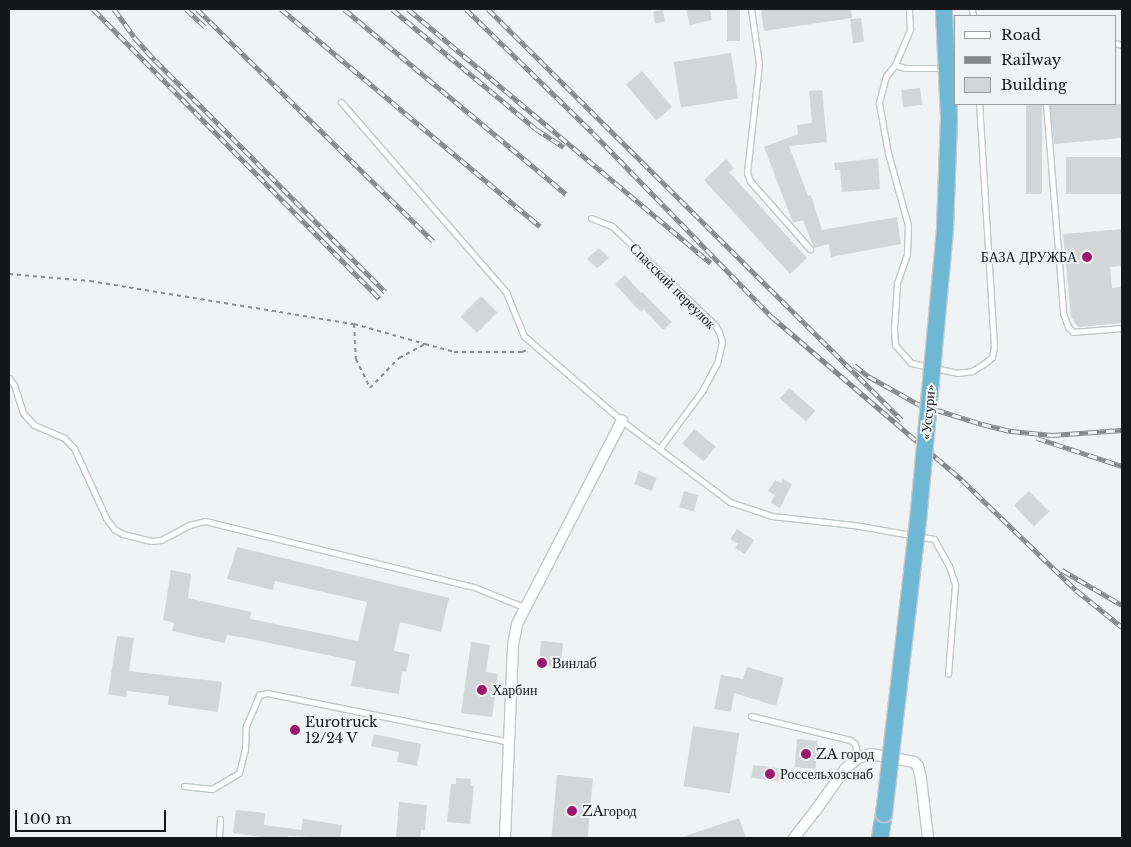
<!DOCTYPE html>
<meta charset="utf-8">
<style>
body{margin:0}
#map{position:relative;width:1131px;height:847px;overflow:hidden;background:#eff3f4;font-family:"Libre Baskerville",serif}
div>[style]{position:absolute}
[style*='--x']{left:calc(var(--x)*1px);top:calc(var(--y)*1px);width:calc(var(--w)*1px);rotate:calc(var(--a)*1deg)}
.building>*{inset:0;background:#d3d6d8;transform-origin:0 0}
.path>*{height:2px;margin-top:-1px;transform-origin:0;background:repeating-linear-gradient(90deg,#8c8f90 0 4px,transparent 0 8px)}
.roads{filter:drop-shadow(1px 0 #c3c6c8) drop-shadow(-1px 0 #c3c6c8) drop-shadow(0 1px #c3c6c8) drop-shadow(0 -1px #c3c6c8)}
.service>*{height:5px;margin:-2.5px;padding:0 2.5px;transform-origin:2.5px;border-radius:2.5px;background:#fff}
.minor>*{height:10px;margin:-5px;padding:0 5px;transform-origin:5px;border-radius:5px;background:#fff}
.trunk>*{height:16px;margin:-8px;padding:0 8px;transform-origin:8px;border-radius:8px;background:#6eb8d6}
.rail>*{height:5px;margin-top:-2.5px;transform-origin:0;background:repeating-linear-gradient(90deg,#eff3f4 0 9px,#858788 0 18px);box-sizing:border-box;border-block:1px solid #858788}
.bridges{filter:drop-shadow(1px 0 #ccc) drop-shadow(-1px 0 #ccc) drop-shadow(0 1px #ccc) drop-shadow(0 -1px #ccc)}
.trunk-bridge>*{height:16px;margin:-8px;padding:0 8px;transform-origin:8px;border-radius:8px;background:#6eb8d6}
.dots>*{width:14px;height:14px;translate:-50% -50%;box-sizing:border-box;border:2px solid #eff3f4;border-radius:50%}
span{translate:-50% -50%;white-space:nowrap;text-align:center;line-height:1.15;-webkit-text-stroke:4px #eff3f4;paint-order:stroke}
.poi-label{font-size:14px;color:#161718}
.right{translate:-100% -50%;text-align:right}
.left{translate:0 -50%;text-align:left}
.street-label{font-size:14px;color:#161718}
.frame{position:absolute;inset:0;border:10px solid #161718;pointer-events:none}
.legend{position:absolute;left:954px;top:15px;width:162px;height:90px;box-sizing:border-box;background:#eff3f4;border:1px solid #989b9c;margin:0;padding:6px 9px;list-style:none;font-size:15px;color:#161718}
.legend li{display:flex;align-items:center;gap:10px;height:25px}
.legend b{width:25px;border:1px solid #989b9c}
.scale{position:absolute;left:15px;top:810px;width:151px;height:22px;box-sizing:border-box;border:2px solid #161718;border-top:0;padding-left:6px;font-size:15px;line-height:18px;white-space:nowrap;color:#161718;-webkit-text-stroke:4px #eff3f4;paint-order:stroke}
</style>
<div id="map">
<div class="building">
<div style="clip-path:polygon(686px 9px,710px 9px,712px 20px,690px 25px)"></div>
<div style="left:727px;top:9px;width:13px;height:32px"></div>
<div style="clip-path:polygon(761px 9px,851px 9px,852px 18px,764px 31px)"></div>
<div style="left:663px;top:10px;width:12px;height:10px;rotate:81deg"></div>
<div style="left:861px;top:18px;width:24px;height:11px;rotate:83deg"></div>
<div style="left:731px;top:53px;width:46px;height:58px;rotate:81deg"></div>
<div style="left:642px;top:71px;width:47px;height:21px;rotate:50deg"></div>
<div style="left:920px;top:88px;width:17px;height:19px;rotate:83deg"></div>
<div style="clip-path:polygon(822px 90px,827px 142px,789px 146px,808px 196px,811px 195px,822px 230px,897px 217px,901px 244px,831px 257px,829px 244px,814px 248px,803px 220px,793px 223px,764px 147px,798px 134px,797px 125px,812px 123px,809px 91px)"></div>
<div style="left:1026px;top:104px;width:16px;height:90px"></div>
<div style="clip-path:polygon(1050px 104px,1122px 104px,1122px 138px,1054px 144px)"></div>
<div style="left:1122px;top:157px;width:37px;height:56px;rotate:90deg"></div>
<div style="clip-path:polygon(878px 158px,880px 189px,842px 192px,840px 170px,835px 170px,834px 163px)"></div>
<div style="clip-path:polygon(726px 159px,734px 168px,729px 172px,807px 258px,790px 274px,704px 180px)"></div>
<div style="clip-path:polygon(1122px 229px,1122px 266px,1110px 267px,1112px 288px,1122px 287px,1122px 323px,1078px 327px,1071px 317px,1063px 234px)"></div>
<div style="clip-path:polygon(599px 248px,609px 258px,597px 268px,587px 259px)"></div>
<div style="clip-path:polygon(625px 275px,641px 293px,642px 292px,672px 322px,663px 330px,644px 309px,641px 312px,631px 302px,615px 284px)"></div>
<div style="left:481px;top:296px;width:23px;height:29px;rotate:45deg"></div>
<div style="left:789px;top:388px;width:35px;height:14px;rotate:41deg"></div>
<div style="left:694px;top:429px;width:28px;height:19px;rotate:39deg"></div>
<div style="left:639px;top:471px;width:19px;height:14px;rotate:21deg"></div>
<div style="clip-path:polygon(783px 479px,792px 484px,780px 508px,771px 503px,775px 495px,768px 491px,775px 480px,781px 483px)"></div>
<div style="left:684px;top:491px;width:15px;height:17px;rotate:16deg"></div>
<div style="left:1029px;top:491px;width:29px;height:21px;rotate:46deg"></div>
<div style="clip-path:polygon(737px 529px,754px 540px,745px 554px,735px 548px,738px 544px,730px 539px)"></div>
<div style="clip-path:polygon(237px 547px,449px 598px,441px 632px,400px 622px,394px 651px,410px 654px,406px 672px,402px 671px,399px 694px,351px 686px,356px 661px,246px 638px,227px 635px,225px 643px,172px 631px,174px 623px,163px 620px,171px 570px,191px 574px,188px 598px,251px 612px,250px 619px,358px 641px,367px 602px,275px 581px,273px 590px,227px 579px)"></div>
<div style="clip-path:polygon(117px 636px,134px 638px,129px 671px,222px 682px,218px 712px,168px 705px,169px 696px,127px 691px,126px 697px,108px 694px)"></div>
<div style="left:541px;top:641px;width:22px;height:25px;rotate:5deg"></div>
<div style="clip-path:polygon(471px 642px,490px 645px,486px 672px,498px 674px,492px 717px,461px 713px)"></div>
<div style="clip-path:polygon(747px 667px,784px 678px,776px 706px,734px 693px,731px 712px,714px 709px,721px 675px,743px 679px)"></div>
<div style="left:693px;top:726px;width:47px;height:61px;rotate:9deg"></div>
<div style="clip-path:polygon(374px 734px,421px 744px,417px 766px,397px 762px,399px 752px,371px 746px)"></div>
<div style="left:797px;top:739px;width:21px;height:28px;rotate:5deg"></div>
<div style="left:753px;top:765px;width:31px;height:13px;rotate:7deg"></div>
<div style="left:557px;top:775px;width:36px;height:62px;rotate:5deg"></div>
<div style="clip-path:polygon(456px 778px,471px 779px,470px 786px,474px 786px,470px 824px,447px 822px,451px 784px,456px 784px)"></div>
<div style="clip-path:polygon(399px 802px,427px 805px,425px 830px,421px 830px,420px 838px,396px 838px)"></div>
<div style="clip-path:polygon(236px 810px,265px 813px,264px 825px,301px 830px,303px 819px,342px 825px,340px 838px,288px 836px,288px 838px,268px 838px,233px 833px)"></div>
<div style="clip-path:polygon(739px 818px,746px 838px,683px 838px,682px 837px)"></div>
</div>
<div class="path">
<div style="--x:9;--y:274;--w:81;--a:4.9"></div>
<div style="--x:90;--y:281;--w:267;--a:9.3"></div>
<div style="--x:354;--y:324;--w:74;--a:15.7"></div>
<div style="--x:354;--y:324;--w:35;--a:87"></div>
<div style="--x:356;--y:359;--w:32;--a:64"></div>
<div style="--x:370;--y:388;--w:42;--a:-46"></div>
<div style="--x:399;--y:358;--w:30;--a:-28"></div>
<div style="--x:425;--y:344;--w:30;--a:15"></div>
<div style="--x:454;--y:352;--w:68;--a:0"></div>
<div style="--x:522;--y:352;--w:8;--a:-23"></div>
</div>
<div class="roads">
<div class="service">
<div style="--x:751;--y:9;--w:56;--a:81.7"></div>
<div style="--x:759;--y:64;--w:110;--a:96.3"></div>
<div style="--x:747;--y:173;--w:9;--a:69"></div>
<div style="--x:750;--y:181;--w:91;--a:48.6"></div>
<div style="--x:972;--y:9;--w:7;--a:82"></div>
<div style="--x:1115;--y:43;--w:7;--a:16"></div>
<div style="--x:895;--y:65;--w:39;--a:-67"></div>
<div style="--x:910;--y:29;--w:20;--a:-93"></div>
<div style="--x:945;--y:68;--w:40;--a:180"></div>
<div style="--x:905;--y:68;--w:10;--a:-163"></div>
<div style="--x:895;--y:65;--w:14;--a:129"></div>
<div style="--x:886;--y:76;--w:28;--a:105"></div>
<div style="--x:879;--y:103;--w:51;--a:79.8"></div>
<div style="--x:888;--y:153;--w:75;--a:74.5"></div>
<div style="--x:908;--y:225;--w:29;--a:92"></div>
<div style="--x:907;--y:254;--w:31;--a:109"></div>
<div style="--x:897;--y:283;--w:47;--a:93.7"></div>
<div style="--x:894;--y:330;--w:15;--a:86"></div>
<div style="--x:895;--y:345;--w:24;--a:48"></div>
<div style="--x:911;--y:363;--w:48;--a:12"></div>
<div style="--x:958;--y:373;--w:14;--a:-8"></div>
<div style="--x:972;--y:371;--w:15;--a:-32"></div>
<div style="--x:985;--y:363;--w:9;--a:-41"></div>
<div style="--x:992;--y:357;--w:10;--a:-79"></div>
<div style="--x:994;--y:347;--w:243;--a:-93.5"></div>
<div style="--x:341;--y:102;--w:252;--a:49"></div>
<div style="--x:506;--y:292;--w:48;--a:67.8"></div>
<div style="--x:524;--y:336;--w:130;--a:40.9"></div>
<div style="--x:622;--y:421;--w:135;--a:36.9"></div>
<div style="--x:730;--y:502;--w:44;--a:18.4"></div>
<div style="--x:772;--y:516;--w:82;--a:6.3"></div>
<div style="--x:854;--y:525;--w:81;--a:9.9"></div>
<div style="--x:934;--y:539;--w:31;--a:61"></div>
<div style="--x:949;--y:566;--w:20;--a:72"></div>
<div style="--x:955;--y:585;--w:89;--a:94.5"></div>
<div style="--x:1046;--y:104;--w:210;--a:85.3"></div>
<div style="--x:1063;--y:313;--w:15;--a:70"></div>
<div style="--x:1068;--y:327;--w:7;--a:45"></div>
<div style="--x:1073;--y:332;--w:49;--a:-4.7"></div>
<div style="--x:591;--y:218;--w:22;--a:21"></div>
<div style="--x:612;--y:226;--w:143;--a:43.9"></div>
<div style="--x:715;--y:325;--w:8;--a:60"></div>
<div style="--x:719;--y:332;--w:10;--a:73"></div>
<div style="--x:722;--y:342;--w:22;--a:103"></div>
<div style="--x:717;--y:363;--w:32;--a:118"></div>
<div style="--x:702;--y:391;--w:71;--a:126.4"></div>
<div style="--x:9;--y:378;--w:9;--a:54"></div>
<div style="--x:14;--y:385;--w:29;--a:72"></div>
<div style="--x:23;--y:413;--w:16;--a:47"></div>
<div style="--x:34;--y:425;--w:33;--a:23"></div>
<div style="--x:64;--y:438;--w:14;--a:45"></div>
<div style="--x:74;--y:448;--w:77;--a:65.4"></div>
<div style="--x:106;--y:518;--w:14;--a:54"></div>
<div style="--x:114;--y:529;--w:10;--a:29"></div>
<div style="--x:123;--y:534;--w:29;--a:14"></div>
<div style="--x:151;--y:541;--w:10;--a:-6"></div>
<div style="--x:161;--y:540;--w:32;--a:-28"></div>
<div style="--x:189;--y:525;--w:16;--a:-14"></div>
<div style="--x:205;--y:521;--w:277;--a:13.8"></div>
<div style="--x:474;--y:587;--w:54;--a:21.8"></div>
<div style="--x:751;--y:716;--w:102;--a:13.6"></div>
<div style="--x:850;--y:740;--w:6;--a:39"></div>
<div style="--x:855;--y:744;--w:13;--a:77"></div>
<div style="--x:184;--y:786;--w:28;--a:6"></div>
<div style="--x:212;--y:789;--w:31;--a:-31"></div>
<div style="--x:239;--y:773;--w:25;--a:-76"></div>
<div style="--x:245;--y:749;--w:23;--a:-88"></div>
<div style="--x:246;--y:726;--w:34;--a:-67"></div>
<div style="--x:259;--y:695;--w:8;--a:-14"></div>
<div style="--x:267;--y:693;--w:248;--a:11.4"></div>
<div style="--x:219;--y:838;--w:19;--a:-87"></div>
</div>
<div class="minor">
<div style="--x:505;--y:838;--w:193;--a:-87.6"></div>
<div style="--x:513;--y:645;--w:21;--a:-79"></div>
<div style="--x:517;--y:624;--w:229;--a:-62.7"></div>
<div style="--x:794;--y:838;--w:36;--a:-52"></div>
<div style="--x:816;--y:810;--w:50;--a:-54.7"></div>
<div style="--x:845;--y:769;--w:17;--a:-40"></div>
<div style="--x:858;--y:758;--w:14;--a:-17"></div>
<div style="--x:871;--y:754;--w:44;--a:10.5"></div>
<div style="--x:914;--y:762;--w:6;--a:45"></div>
<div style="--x:918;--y:766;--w:13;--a:77"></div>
<div style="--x:921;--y:779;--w:59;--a:83.2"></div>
</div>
<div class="trunk">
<div style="--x:880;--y:838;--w:24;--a:-81"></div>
</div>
</div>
<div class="rail">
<div style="--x:93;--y:9;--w:407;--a:45.3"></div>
<div style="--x:114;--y:9;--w:34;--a:54"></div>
<div style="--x:134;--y:37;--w:31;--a:48"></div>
<div style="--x:155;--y:60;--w:327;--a:45.2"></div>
<div style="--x:186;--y:9;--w:26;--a:43"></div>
<div style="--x:197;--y:9;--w:331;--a:44.5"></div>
<div style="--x:281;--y:9;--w:338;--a:40"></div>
<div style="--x:344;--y:9;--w:289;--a:39.8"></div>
<div style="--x:392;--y:9;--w:187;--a:39.8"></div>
<div style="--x:536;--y:129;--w:33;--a:33"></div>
<div style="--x:408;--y:9;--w:395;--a:40"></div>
<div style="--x:466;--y:9;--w:177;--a:44.3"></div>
<div style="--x:593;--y:133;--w:257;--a:45.8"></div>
<div style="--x:772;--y:317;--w:250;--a:40.6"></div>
<div style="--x:962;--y:480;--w:158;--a:44"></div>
<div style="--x:1076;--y:590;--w:59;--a:38.8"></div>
<div style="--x:488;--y:9;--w:583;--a:44.79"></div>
<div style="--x:854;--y:365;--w:18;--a:38"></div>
<div style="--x:868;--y:376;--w:57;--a:29.2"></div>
<div style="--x:918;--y:404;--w:67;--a:17.4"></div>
<div style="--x:982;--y:424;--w:30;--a:14"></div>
<div style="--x:1011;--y:431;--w:41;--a:5.6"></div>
<div style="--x:1052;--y:435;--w:70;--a:-4.1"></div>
<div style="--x:1037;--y:438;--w:89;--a:18.2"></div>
<div style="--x:1062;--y:570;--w:69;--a:30.3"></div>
</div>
<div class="bridges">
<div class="trunk-bridge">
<div style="--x:884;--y:814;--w:295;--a:-83.4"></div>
<div style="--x:918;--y:521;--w:294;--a:-84.7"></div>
<div style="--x:945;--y:228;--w:111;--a:-87.9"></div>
<div style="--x:949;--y:117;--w:108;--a:-92.7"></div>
</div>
</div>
<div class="dots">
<div style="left:1087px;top:257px;background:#9b186c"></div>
<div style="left:542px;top:663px;background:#9b186c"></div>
<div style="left:482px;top:690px;background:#9b186c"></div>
<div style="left:295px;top:730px;background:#9b186c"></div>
<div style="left:806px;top:754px;background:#9b186c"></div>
<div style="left:770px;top:774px;background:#9b186c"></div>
<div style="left:572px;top:811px;background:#9b186c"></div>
</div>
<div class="poi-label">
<span class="right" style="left:1077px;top:257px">БАЗА ДРУЖБА</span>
<span class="left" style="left:552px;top:663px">Винлаб</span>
<span class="left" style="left:492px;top:690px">Харбин</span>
<span class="left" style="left:305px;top:730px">Eurotruck<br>12/24 V</span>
<span class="left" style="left:816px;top:754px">ZA город</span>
<span class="left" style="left:780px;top:774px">Россельхозснаб</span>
<span class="left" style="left:582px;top:811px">ZAгород</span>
</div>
<div class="street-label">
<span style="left:673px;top:286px;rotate:45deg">Спасский переулок</span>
<span style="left:928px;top:412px;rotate:-85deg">«Уссури»</span>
</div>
<div class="frame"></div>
<ul class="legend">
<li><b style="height:6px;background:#fff"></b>Road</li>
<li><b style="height:6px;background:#858788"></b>Railway</li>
<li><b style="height:14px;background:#d3d6d8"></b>Building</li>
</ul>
<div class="scale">100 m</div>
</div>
